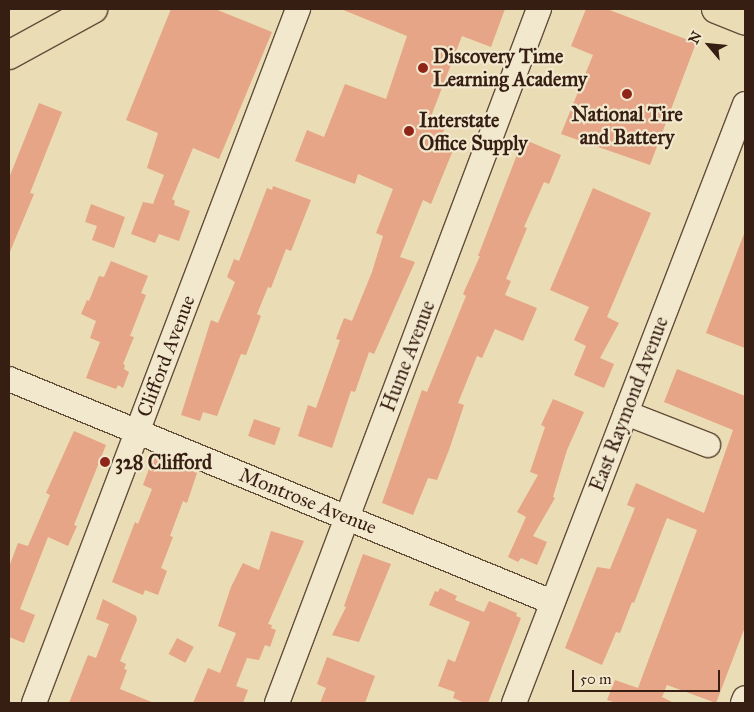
<!DOCTYPE html>
<style>
body{margin:0}
#map{position:relative;width:754px;height:712px;overflow:hidden;background:#eadcb4;font-family:"IM FELL Great Primer",serif}
div>[style]{position:absolute}
[style*='--x']{left:calc(var(--x)*1px);top:calc(var(--y)*1px);width:calc(var(--w)*1px);rotate:calc(var(--a)*1deg)}
.building>*{inset:0;background:#e6a586;transform-origin:0 0}
.roads{filter:drop-shadow(1px 0 #634e3a) drop-shadow(-1px 0 #634e3a) drop-shadow(0 1px #634e3a) drop-shadow(0 -1px #634e3a)}
.minor>*{height:24px;margin:-12px;padding:0 12px;transform-origin:12px;border-radius:12px;background:#f1e8ce}
.major>*{height:28px;margin:-14px;padding:0 14px;transform-origin:14px;border-radius:14px;background:#eadcb4}
.highway>*{height:28px;margin:-14px;padding:0 14px;transform-origin:14px;border-radius:14px;background:#eadcb4}
.dots>*{width:14px;height:14px;translate:-50% -50%;box-sizing:border-box;border:2px solid #f1e8ce;border-radius:50%}
span{translate:-50% -50%;white-space:nowrap;text-align:center;line-height:1.15;-webkit-text-stroke:4.5px #f1e8ce;paint-order:stroke}
.poi-label{font-size:20px;color:#361e12;font-weight:700}
.left{translate:0 -50%;text-align:left}
.street-label{font-size:20px;color:#361e12}
.frame{position:absolute;inset:0;border:10px solid #361e12;pointer-events:none}
.north{position:absolute;left:684px;top:20px;width:50px;height:50px;-webkit-text-stroke:4px #f1e8ce;paint-order:stroke;rotate:298deg;font-size:14px;font-weight:700;line-height:20px;text-align:center;color:#361e12}
.north::after{content:'';display:block;margin:auto;width:18px;height:22px;background:#361e12;clip-path:polygon(50% 0,100% 100%,50% 72%,0 100%)}
.scale{position:absolute;left:572px;top:670px;width:148px;height:22px;box-sizing:border-box;border:2px solid #361e12;border-top:0;padding-left:6px;font-size:15px;line-height:18px;white-space:nowrap;color:#361e12;-webkit-text-stroke:4px #f1e8ce;paint-order:stroke}
</style>
<div id="map">
<div class="building">
<div style="clip-path:polygon(171px 9px,215px 9px,272px 32px,219px 159px,193px 148px,172px 199px,175px 201px,174px 205px,190px 211px,179px 241px,159px 234px,155px 243px,131px 234px,143px 202px,153px 204px,164px 175px,147px 168px,158px 133px,126px 120px)"></div>
<div style="clip-path:polygon(341px 9px,505px 9px,491px 47px,462px 36px,430px 119px,446px 125px,441px 137px,456px 143px,431px 204px,423px 200px,400px 257px,415px 262px,374px 354px,369px 352px,355px 392px,351px 391px,332px 448px,298px 436px,308px 405px,316px 408px,340px 340px,336px 339px,344px 318px,352px 321px,372px 272px,383px 236px,376px 233px,393px 189px,358px 174px,355px 184px,295px 161px,307px 130px,324px 137px,345px 84px,386px 99px,407px 36px)"></div>
<div style="clip-path:polygon(586px 9px,607px 9px,696px 43px,650px 165px,561px 134px,593px 55px,571px 46px)"></div>
<div style="clip-path:polygon(39px 103px,62px 112px,30px 193px,34px 194px,9px 254px,9px 178px)"></div>
<div style="clip-path:polygon(523px 139px,561px 155px,549px 184px,544px 182px,524px 227px,527px 228px,506px 279px,511px 281px,505px 295px,537px 308px,523px 341px,495px 329px,482px 358px,477px 356px,458px 403px,464px 405px,449px 450px,437px 480px,428px 478px,413px 515px,382px 503px,422px 390px,427px 392px,466px 296px,463px 294px,480px 256px,478px 256px)"></div>
<div style="clip-path:polygon(273px 186px,311px 200px,291px 251px,286px 249px,271px 288px,268px 287px,257px 314px,261px 316px,246px 355px,241px 354px,217px 416px,203px 412px,200px 421px,181px 415px,211px 320px,218px 323px,235px 282px,227px 277px,234px 259px,239px 261px,267px 188px,272px 190px)"></div>
<div style="clip-path:polygon(593px 188px,651px 213px,607px 317px,619px 323px,600px 358px,614px 364px,604px 388px,574px 375px,586px 346px,574px 340px,589px 307px,550px 290px)"></div>
<div style="clip-path:polygon(91px 204px,125px 217px,114px 248px,92px 240px,97px 226px,85px 222px)"></div>
<div style="clip-path:polygon(744px 234px,745px 234px,745px 348px,706px 333px)"></div>
<div style="clip-path:polygon(111px 261px,148px 276px,141px 293px,146px 295px,130px 336px,134px 337px,123px 364px,125px 365px,124px 369px,129px 372px,123px 388px,118px 385px,116px 389px,86px 378px,100px 342px,90px 338px,96px 321px,81px 314px,87px 300px,89px 301px,99px 276px,104px 277px)"></div>
<div style="clip-path:polygon(677px 369px,745px 396px,745px 627px,716px 703px,667px 685px,662px 697px,674px 703px,617px 703px,607px 700px,615px 680px,638px 688px,697px 530px,667px 518px,634px 603px,632px 602px,620px 633px,616px 632px,602px 665px,565px 648px,597px 567px,610px 569px,635px 508px,627px 505px,636px 483px,704px 513px,733px 430px,664px 402px)"></div>
<div style="clip-path:polygon(553px 399px,584px 412px,567px 450px,553px 497px,555px 498px,533px 536px,547px 542px,537px 565px,521px 558px,518px 562px,508px 557px,526px 517px,517px 512px,538px 475px,530px 472px,545px 427px,541px 425px)"></div>
<div style="left:254px;top:419px;width:28px;height:18px;rotate:19deg"></div>
<div style="clip-path:polygon(74px 431px,106px 445px,74px 525px,77px 526px,68px 546px,48px 537px,20px 609px,35px 615px,24px 643px,9px 637px,9px 567px,18px 543px,28px 546px,50px 495px,46px 493px)"></div>
<div style="clip-path:polygon(154px 455px,197px 473px,187px 503px,183px 501px,170px 536px,173px 537px,161px 568px,167px 571px,158px 595px,145px 590px,143px 595px,112px 582px,135px 522px,138px 524px,152px 489px,143px 485px)"></div>
<div style="clip-path:polygon(271px 531px,304px 541px,268px 624px,272px 625px,271px 628px,276px 630px,270px 647px,265px 645px,259px 660px,247px 658px,236px 686px,248px 690px,243px 703px,193px 703px,208px 668px,220px 673px,236px 633px,218px 626px,231px 587px,243px 563px,259px 570px)"></div>
<div style="clip-path:polygon(363px 554px,391px 564px,359px 642px,332px 635px,346px 607px,344px 606px)"></div>
<div style="clip-path:polygon(440px 588px,457px 596px,455px 600px,484px 612px,489px 601px,517px 613px,516px 616px,521px 618px,488px 703px,465px 703px,453px 698px,455px 692px,438px 686px,448px 659px,455px 662px,470px 622px,429px 605px,435px 591px,438px 592px)"></div>
<div style="clip-path:polygon(103px 599px,136px 616px,137px 620px,120px 661px,126px 664px,124px 669px,127px 670px,120px 689px,154px 703px,69px 703px,88px 655px,96px 658px,109px 624px,96px 619px)"></div>
<div style="left:177px;top:638px;width:19px;height:18px;rotate:28deg"></div>
<div style="clip-path:polygon(327px 657px,375px 676px,365px 703px,320px 703px,326px 688px,317px 684px)"></div>
</div>
<div class="roads">
<div class="minor">
<div style="--x:9;--y:379;--w:587;--a:22.33"></div>
<div style="--x:626;--y:413;--w:88;--a:21.3"></div>
<div style="--x:34;--y:703;--w:743;--a:-69.17"></div>
<div style="--x:277;--y:703;--w:742;--a:-69.32"></div>
<div style="--x:514;--y:703;--w:642;--a:-68.91"></div>
<div style="--x:743;--y:703;--w:5;--a:-68"></div>
</div>
<div class="major">
<div style="--x:9;--y:55;--w:96;--a:-28.7"></div>
</div>
<div class="highway">
<div style="--x:716;--y:9;--w:31;--a:22"></div>
</div>
</div>
<div class="dots">
<div style="left:423px;top:68px;background:#8f2418"></div>
<div style="left:627px;top:94px;background:#8f2418"></div>
<div style="left:409px;top:131px;background:#8f2418"></div>
<div style="left:105px;top:462px;background:#8f2418"></div>
</div>
<div class="poi-label">
<span class="left" style="left:433px;top:68px">Discovery Time<br>Learning Academy</span>
<span style="left:627px;top:126px">National Tire<br>and Battery</span>
<span class="left" style="left:419px;top:132px">Interstate<br>Office Supply</span>
<span class="left" style="left:115px;top:462px">328 Clifford</span>
</div>
<div class="street-label">
<span style="left:166px;top:356px;rotate:-69deg">Clifford Avenue</span>
<span style="left:408px;top:356px;rotate:-69deg">Hume Avenue</span>
<span style="left:629px;top:404px;rotate:-69deg">East Raymond Avenue</span>
<span style="left:308px;top:501px;rotate:22deg">Montrose Avenue</span>
</div>
<div class="frame"></div>
<div class="north">N</div>
<div class="scale">50 m</div>
</div>
